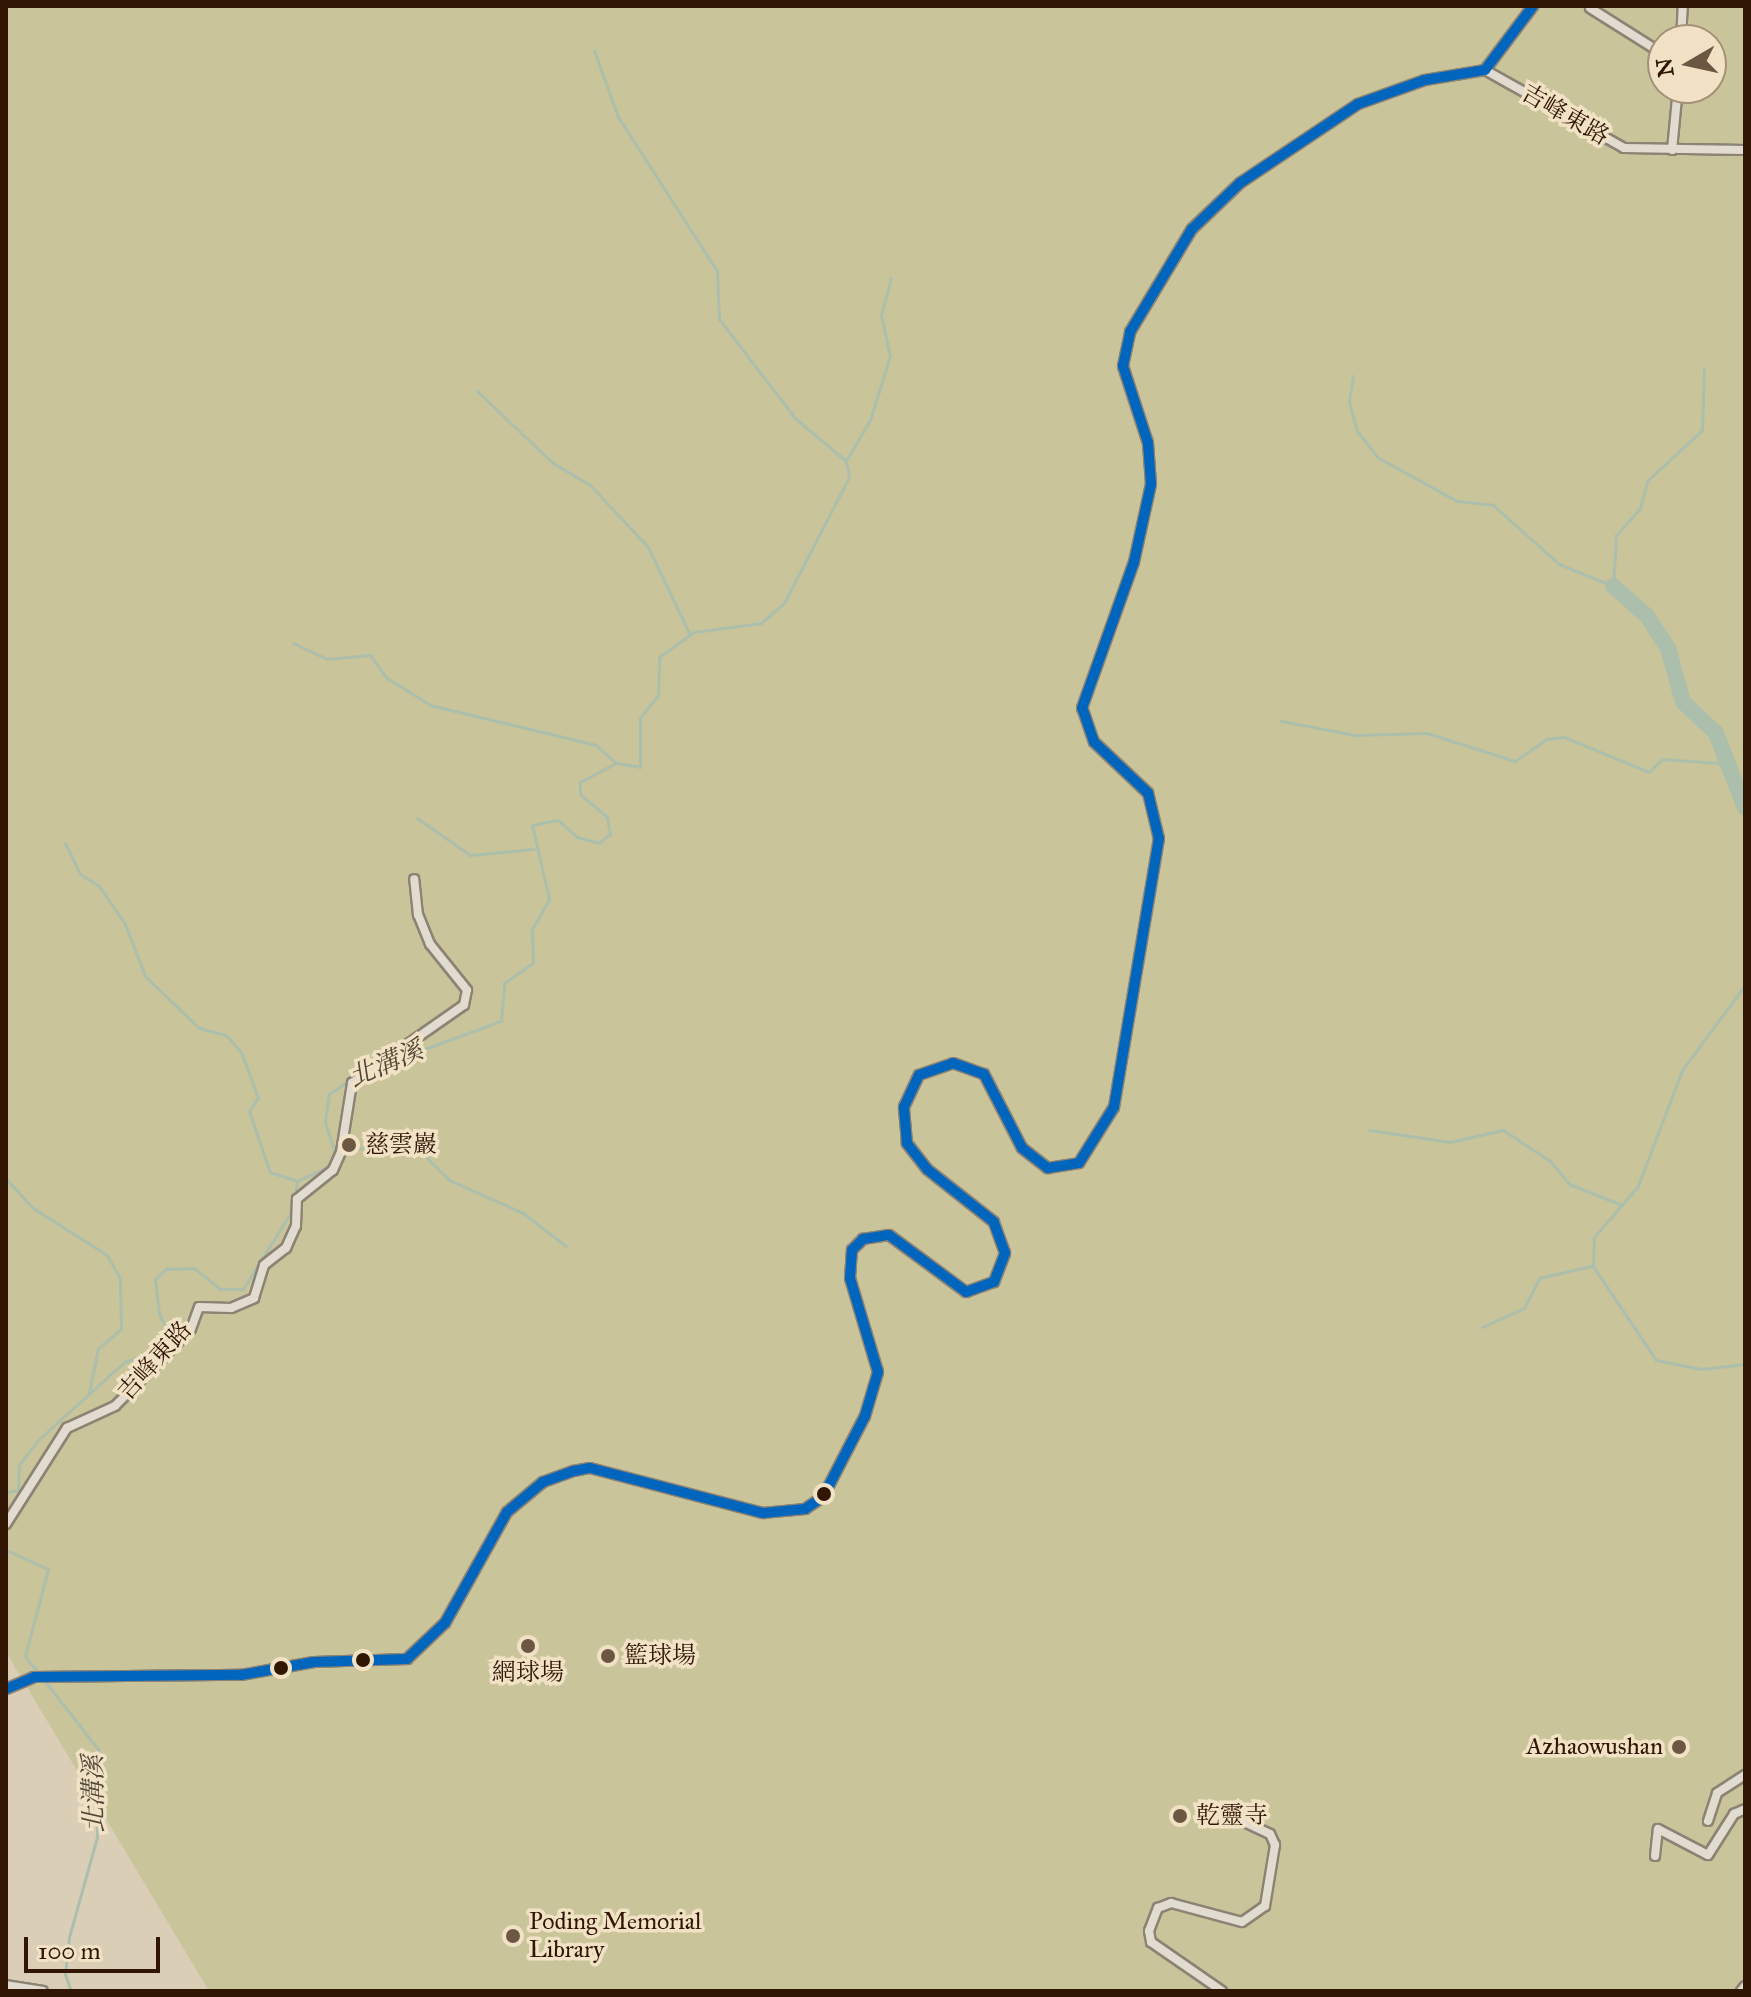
<!DOCTYPE html>
<meta charset="utf-8">
<style>
body{margin:0}
#map{position:relative;width:1751px;height:1997px;overflow:hidden;background:#daceb7;font-family:"IM FELL Great Primer","Noto Serif TC",serif}
div>[style]{position:absolute}
[style*='--x']{left:calc(var(--x)*1px);top:calc(var(--y)*1px);width:calc(var(--w)*1px);rotate:calc(var(--a)*1deg)}
.green>*{inset:0;background:#cac49a}
.stream>*{height:3px;margin:-1.5px;padding:0 1.5px;transform-origin:1.5px;border-radius:1.5px;background:#abbfac}
.river>*{height:16px;margin:-8px;padding:0 8px;transform-origin:8px;border-radius:8px;background:#abbfac}
.roads{filter:drop-shadow(2px 0 #8d8374) drop-shadow(-2px 0 #8d8374) drop-shadow(0 2px #8d8374) drop-shadow(0 -2px #8d8374)}
.minor>*{height:8px;margin:-4px;padding:0 4px;transform-origin:4px;border-radius:4px;background:#e2dcd0}
.bus-1>*{height:10px;margin:-5px;padding:0 5px;transform-origin:5px;border-radius:5px;background:#0065bd}
.dots>*{width:22px;height:22px;translate:-50% -50%;box-sizing:border-box;border:4px solid #f1e2c6;border-radius:50%}
span{translate:-50% -50%;white-space:nowrap;text-align:center;line-height:1.15;-webkit-text-stroke:7px #f1e2c6;paint-order:stroke}
.street-label{font-size:24px;color:#311703}
.poi-label{font-size:24px;color:#311703}
.left{translate:0 -50%;text-align:left}
.right{translate:-100% -50%;text-align:right}
.water-label{font-size:26px;color:#504735;font-style:italic}
.frame{position:absolute;inset:0;border:8px solid #311703;pointer-events:none}
.north{position:absolute;left:1647px;top:24px;width:80px;height:80px;box-sizing:border-box;background:#f1e2c6;border:2px solid #a49178;border-radius:50%;rotate:261deg;font-size:22px;font-weight:700;line-height:32px;text-align:center;color:#311703}
.north::after{content:'';display:block;margin:auto;width:28px;height:36px;background:#6c5742;clip-path:polygon(50% 0,100% 100%,50% 72%,0 100%)}
.scale{position:absolute;left:24px;top:1937px;width:136px;height:36px;box-sizing:border-box;border:4px solid #311703;border-top:0;padding-left:10px;font-size:24px;line-height:28px;white-space:nowrap;color:#311703;-webkit-text-stroke:6px #f1e2c6;paint-order:stroke}
</style>
<div id="map">
<div class="green">
<div style="clip-path:polygon(evenodd,6px 6px,1745px 6px,1745px 1991px,209px 1991px,6px 1652px,6px 6px,1663px 40px,1711px 40px,1711px 88px,1663px 88px,1663px 40px)"></div>
</div>
<div class="stream">
<div style="--x:1353;--y:376;--w:26;--a:99"></div>
<div style="--x:1349;--y:402;--w:30;--a:75"></div>
<div style="--x:1357;--y:431;--w:33;--a:52"></div>
<div style="--x:1377;--y:457;--w:91;--a:28.8"></div>
<div style="--x:1457;--y:501;--w:36;--a:6"></div>
<div style="--x:1493;--y:505;--w:89;--a:41.8"></div>
<div style="--x:1559;--y:564;--w:58;--a:22.2"></div>
<div style="--x:1613;--y:586;--w:51;--a:-86.6"></div>
<div style="--x:1616;--y:535;--w:36;--a:-48"></div>
<div style="--x:1640;--y:508;--w:28;--a:-75"></div>
<div style="--x:1647;--y:481;--w:75;--a:-42.8"></div>
<div style="--x:1702;--y:430;--w:62;--a:-88.2"></div>
<div style="--x:477;--y:391;--w:105;--a:43.5"></div>
<div style="--x:553;--y:463;--w:43;--a:30.7"></div>
<div style="--x:590;--y:485;--w:85;--a:46.9"></div>
<div style="--x:648;--y:547;--w:98;--a:64.5"></div>
<div style="--x:847;--y:459;--w:45;--a:-59.5"></div>
<div style="--x:870;--y:420;--w:67;--a:-72.6"></div>
<div style="--x:890;--y:356;--w:42;--a:-102.4"></div>
<div style="--x:881;--y:315;--w:38;--a:-75"></div>
<div style="--x:293;--y:643;--w:38;--a:25"></div>
<div style="--x:327;--y:659;--w:43;--a:-5.3"></div>
<div style="--x:370;--y:655;--w:29;--a:54"></div>
<div style="--x:387;--y:678;--w:51;--a:32.1"></div>
<div style="--x:430;--y:705;--w:171;--a:13.5"></div>
<div style="--x:596;--y:745;--w:27;--a:42"></div>
<div style="--x:1281;--y:721;--w:75;--a:10.7"></div>
<div style="--x:1355;--y:735;--w:72;--a:-1.6"></div>
<div style="--x:1427;--y:733;--w:92;--a:17.7"></div>
<div style="--x:1515;--y:761;--w:39;--a:-35"></div>
<div style="--x:1547;--y:739;--w:17;--a:-7"></div>
<div style="--x:1564;--y:737;--w:92;--a:22.4"></div>
<div style="--x:1649;--y:772;--w:18;--a:-45"></div>
<div style="--x:1662;--y:759;--w:57;--a:4"></div>
<div style="--x:1719;--y:763;--w:18;--a:41"></div>
<div style="--x:417;--y:818;--w:65;--a:34.9"></div>
<div style="--x:470;--y:855;--w:64;--a:-5.4"></div>
<div style="--x:65;--y:843;--w:34;--a:64"></div>
<div style="--x:80;--y:874;--w:22;--a:32"></div>
<div style="--x:99;--y:886;--w:46;--a:55.6"></div>
<div style="--x:125;--y:924;--w:56;--a:69"></div>
<div style="--x:145;--y:976;--w:75;--a:43.9"></div>
<div style="--x:199;--y:1028;--w:28;--a:15"></div>
<div style="--x:226;--y:1035;--w:23;--a:49"></div>
<div style="--x:241;--y:1052;--w:49;--a:69.7"></div>
<div style="--x:258;--y:1098;--w:16;--a:125"></div>
<div style="--x:249;--y:1111;--w:65;--a:71"></div>
<div style="--x:270;--y:1172;--w:28;--a:18"></div>
<div style="--x:1745;--y:985;--w:106;--a:126.5"></div>
<div style="--x:1682;--y:1070;--w:124;--a:110.8"></div>
<div style="--x:1638;--y:1186;--w:67;--a:130.8"></div>
<div style="--x:1594;--y:1237;--w:29;--a:92"></div>
<div style="--x:1593;--y:1266;--w:113;--a:56.2"></div>
<div style="--x:1656;--y:1360;--w:46;--a:11.3"></div>
<div style="--x:1701;--y:1369;--w:44;--a:-6.5"></div>
<div style="--x:386;--y:1063;--w:122;--a:-20.1"></div>
<div style="--x:501;--y:1021;--w:38;--a:-85"></div>
<div style="--x:504;--y:983;--w:35;--a:-35"></div>
<div style="--x:533;--y:963;--w:34;--a:-92"></div>
<div style="--x:532;--y:929;--w:34;--a:-60"></div>
<div style="--x:549;--y:899;--w:76;--a:-102.9"></div>
<div style="--x:532;--y:825;--w:26;--a:-11"></div>
<div style="--x:558;--y:820;--w:25;--a:42"></div>
<div style="--x:577;--y:837;--w:23;--a:15"></div>
<div style="--x:599;--y:843;--w:14;--a:-39"></div>
<div style="--x:610;--y:834;--w:17;--a:-100"></div>
<div style="--x:607;--y:817;--w:35;--a:-140"></div>
<div style="--x:580;--y:794;--w:12;--a:-90"></div>
<div style="--x:580;--y:782;--w:41;--a:-27.8"></div>
<div style="--x:616;--y:763;--w:24;--a:9"></div>
<div style="--x:640;--y:767;--w:49;--a:-90"></div>
<div style="--x:640;--y:718;--w:29;--a:-52"></div>
<div style="--x:658;--y:695;--w:38;--a:-88"></div>
<div style="--x:659;--y:657;--w:43;--a:-35.5"></div>
<div style="--x:694;--y:632;--w:68;--a:-7.7"></div>
<div style="--x:761;--y:623;--w:30;--a:-41"></div>
<div style="--x:784;--y:603;--w:142;--a:-62.7"></div>
<div style="--x:849;--y:477;--w:16;--a:-101"></div>
<div style="--x:846;--y:461;--w:67;--a:-139.9"></div>
<div style="--x:795;--y:418;--w:125;--a:-127.5"></div>
<div style="--x:719;--y:319;--w:48;--a:-92.4"></div>
<div style="--x:717;--y:271;--w:183;--a:-122.7"></div>
<div style="--x:618;--y:117;--w:71;--a:-109.7"></div>
<div style="--x:1369;--y:1130;--w:82;--a:8.4"></div>
<div style="--x:1450;--y:1142;--w:54;--a:-12.8"></div>
<div style="--x:1503;--y:1130;--w:56;--a:33.4"></div>
<div style="--x:1550;--y:1161;--w:30;--a:50"></div>
<div style="--x:1569;--y:1184;--w:57;--a:21.6"></div>
<div style="--x:343;--y:1151;--w:67;--a:-9.5"></div>
<div style="--x:409;--y:1140;--w:57;--a:45"></div>
<div style="--x:449;--y:1180;--w:81;--a:24"></div>
<div style="--x:523;--y:1213;--w:54;--a:37.5"></div>
<div style="--x:6;--y:1179;--w:40;--a:47"></div>
<div style="--x:33;--y:1208;--w:88;--a:32.4"></div>
<div style="--x:107;--y:1255;--w:26;--a:61"></div>
<div style="--x:120;--y:1278;--w:51;--a:88.9"></div>
<div style="--x:121;--y:1329;--w:30;--a:140"></div>
<div style="--x:98;--y:1348;--w:46;--a:101.3"></div>
<div style="--x:295;--y:1197;--w:16;--a:-83"></div>
<div style="--x:297;--y:1181;--w:33;--a:-25"></div>
<div style="--x:327;--y:1167;--w:16;--a:-60"></div>
<div style="--x:335;--y:1153;--w:33;--a:-108"></div>
<div style="--x:325;--y:1122;--w:28;--a:-82"></div>
<div style="--x:329;--y:1094;--w:43;--a:-33.7"></div>
<div style="--x:1482;--y:1327;--w:46;--a:-24.3"></div>
<div style="--x:1524;--y:1308;--w:34;--a:-63"></div>
<div style="--x:1539;--y:1278;--w:53;--a:-13"></div>
<div style="--x:6;--y:1492;--w:12;--a:-9"></div>
<div style="--x:18;--y:1490;--w:25;--a:-88"></div>
<div style="--x:19;--y:1465;--w:30;--a:-53"></div>
<div style="--x:37;--y:1441;--w:118;--a:-42.2"></div>
<div style="--x:124;--y:1362;--w:40;--a:-18"></div>
<div style="--x:162;--y:1350;--w:14;--a:-51"></div>
<div style="--x:171;--y:1339;--w:29;--a:-115"></div>
<div style="--x:159;--y:1313;--w:34;--a:-97"></div>
<div style="--x:155;--y:1279;--w:15;--a:-42"></div>
<div style="--x:166;--y:1269;--w:28;--a:-2"></div>
<div style="--x:194;--y:1268;--w:33;--a:39"></div>
<div style="--x:220;--y:1289;--w:23;--a:0"></div>
<div style="--x:243;--y:1289;--w:94;--a:-58"></div>
<div style="--x:6;--y:1550;--w:46;--a:24.3"></div>
<div style="--x:48;--y:1569;--w:90;--a:104.8"></div>
<div style="--x:25;--y:1656;--w:118;--a:51.9"></div>
<div style="--x:98;--y:1749;--w:88;--a:90.7"></div>
<div style="--x:97;--y:1837;--w:104;--a:105.6"></div>
<div style="--x:69;--y:1937;--w:37;--a:96"></div>
<div style="--x:65;--y:1974;--w:18;--a:71"></div>
</div>
<div class="river">
<div style="--x:1613;--y:586;--w:45;--a:41.4"></div>
<div style="--x:1647;--y:616;--w:38;--a:57"></div>
<div style="--x:1668;--y:648;--w:56;--a:74.5"></div>
<div style="--x:1683;--y:702;--w:45;--a:43.2"></div>
<div style="--x:1716;--y:733;--w:80;--a:68.9"></div>
</div>
<div class="roads">
<div class="minor">
<div style="--x:1590;--y:8;--w:86;--a:32.2"></div>
<div style="--x:1681;--y:40;--w:34;--a:-87"></div>
<div style="--x:1485;--y:70;--w:159;--a:29.3"></div>
<div style="--x:1624;--y:148;--w:121;--a:0.9"></div>
<div style="--x:1672;--y:150;--w:62;--a:-84.5"></div>
<div style="--x:6;--y:1524;--w:114;--a:-57.6"></div>
<div style="--x:67;--y:1428;--w:53;--a:-24.6"></div>
<div style="--x:115;--y:1406;--w:108;--a:-45.4"></div>
<div style="--x:191;--y:1329;--w:23;--a:-70"></div>
<div style="--x:199;--y:1307;--w:32;--a:2"></div>
<div style="--x:231;--y:1308;--w:25;--a:-23"></div>
<div style="--x:254;--y:1298;--w:34;--a:-73"></div>
<div style="--x:264;--y:1265;--w:28;--a:-38"></div>
<div style="--x:286;--y:1248;--w:24;--a:-66"></div>
<div style="--x:296;--y:1226;--w:27;--a:-88"></div>
<div style="--x:297;--y:1199;--w:46;--a:-38.9"></div>
<div style="--x:333;--y:1170;--w:20;--a:-66"></div>
<div style="--x:341;--y:1152;--w:70;--a:-80.9"></div>
<div style="--x:352;--y:1083;--w:136;--a:-34.9"></div>
<div style="--x:464;--y:1005;--w:15;--a:-79"></div>
<div style="--x:467;--y:990;--w:59;--a:-128.8"></div>
<div style="--x:430;--y:944;--w:31;--a:-112"></div>
<div style="--x:418;--y:915;--w:36;--a:-96"></div>
<div style="--x:6;--y:1689;--w:30;--a:-23"></div>
<div style="--x:34;--y:1677;--w:207;--a:-0.6"></div>
<div style="--x:241;--y:1675;--w:74;--a:-10.1"></div>
<div style="--x:314;--y:1662;--w:93;--a:-1.8"></div>
<div style="--x:407;--y:1659;--w:52;--a:-43.5"></div>
<div style="--x:445;--y:1623;--w:127;--a:-60.8"></div>
<div style="--x:507;--y:1512;--w:47;--a:-39.8"></div>
<div style="--x:543;--y:1482;--w:33;--a:-20"></div>
<div style="--x:574;--y:1471;--w:16;--a:-11"></div>
<div style="--x:590;--y:1468;--w:179;--a:14.6"></div>
<div style="--x:763;--y:1513;--w:42;--a:-5.4"></div>
<div style="--x:805;--y:1509;--w:22;--a:-34"></div>
<div style="--x:823;--y:1497;--w:91;--a:-62.6"></div>
<div style="--x:865;--y:1416;--w:46;--a:-73.5"></div>
<div style="--x:878;--y:1372;--w:98;--a:-106.6"></div>
<div style="--x:850;--y:1278;--w:28;--a:-86"></div>
<div style="--x:852;--y:1250;--w:16;--a:-45"></div>
<div style="--x:863;--y:1239;--w:26;--a:-9"></div>
<div style="--x:889;--y:1235;--w:96;--a:36.5"></div>
<div style="--x:966;--y:1292;--w:30;--a:-20"></div>
<div style="--x:994;--y:1282;--w:31;--a:-69"></div>
<div style="--x:1005;--y:1253;--w:33;--a:-110"></div>
<div style="--x:994;--y:1222;--w:85;--a:-141.7"></div>
<div style="--x:927;--y:1169;--w:33;--a:-128"></div>
<div style="--x:907;--y:1143;--w:36;--a:-95"></div>
<div style="--x:904;--y:1107;--w:35;--a:-65"></div>
<div style="--x:919;--y:1075;--w:36;--a:-19"></div>
<div style="--x:953;--y:1063;--w:33;--a:20"></div>
<div style="--x:984;--y:1074;--w:83;--a:62.8"></div>
<div style="--x:1022;--y:1148;--w:33;--a:38"></div>
<div style="--x:1048;--y:1168;--w:31;--a:-9"></div>
<div style="--x:1079;--y:1163;--w:66;--a:-58"></div>
<div style="--x:1114;--y:1107;--w:272;--a:-80.5"></div>
<div style="--x:1159;--y:839;--w:47;--a:-103.4"></div>
<div style="--x:1148;--y:793;--w:74;--a:-136.6"></div>
<div style="--x:1094;--y:742;--w:36;--a:-109"></div>
<div style="--x:1082;--y:708;--w:155;--a:-70.4"></div>
<div style="--x:1134;--y:562;--w:80;--a:-77.7"></div>
<div style="--x:1151;--y:484;--w:41;--a:-94.2"></div>
<div style="--x:1148;--y:443;--w:81;--a:-108"></div>
<div style="--x:1123;--y:366;--w:35;--a:-78"></div>
<div style="--x:1130;--y:332;--w:120;--a:-59"></div>
<div style="--x:1192;--y:229;--w:66;--a:-43.8"></div>
<div style="--x:1240;--y:183;--w:142;--a:-33.8"></div>
<div style="--x:1358;--y:104;--w:71;--a:-19.7"></div>
<div style="--x:1425;--y:80;--w:61;--a:-9.5"></div>
<div style="--x:1485;--y:70;--w:80;--a:-53.1"></div>
<div style="--x:1708;--y:1821;--w:29;--a:-72"></div>
<div style="--x:1717;--y:1793;--w:33;--a:-33"></div>
<div style="--x:1655;--y:1856;--w:27;--a:-84"></div>
<div style="--x:1658;--y:1829;--w:56;--a:27.5"></div>
<div style="--x:1708;--y:1855;--w:49;--a:-57.6"></div>
<div style="--x:1734;--y:1814;--w:12;--a:-24"></div>
<div style="--x:6;--y:1985;--w:37;--a:9"></div>
<div style="--x:1222;--y:1991;--w:86;--a:-145.4"></div>
<div style="--x:1151;--y:1942;--w:11;--a:-100"></div>
<div style="--x:1149;--y:1931;--w:25;--a:-69"></div>
<div style="--x:1158;--y:1908;--w:14;--a:-21"></div>
<div style="--x:1171;--y:1903;--w:73;--a:15"></div>
<div style="--x:1242;--y:1922;--w:28;--a:-35"></div>
<div style="--x:1265;--y:1906;--w:62;--a:-80.7"></div>
<div style="--x:1275;--y:1845;--w:12;--a:-114"></div>
<div style="--x:1270;--y:1834;--w:38;--a:-155"></div>
<div style="--x:1741;--y:1991;--w:6;--a:-51"></div>
</div>
</div>
<div class="bus-1">
<div style="--x:6;--y:1689;--w:30;--a:-23"></div>
<div style="--x:34;--y:1677;--w:207;--a:-0.6"></div>
<div style="--x:241;--y:1675;--w:74;--a:-10.1"></div>
<div style="--x:314;--y:1662;--w:93;--a:-1.8"></div>
<div style="--x:407;--y:1659;--w:52;--a:-43.5"></div>
<div style="--x:445;--y:1623;--w:127;--a:-60.8"></div>
<div style="--x:507;--y:1512;--w:47;--a:-39.8"></div>
<div style="--x:543;--y:1482;--w:33;--a:-20"></div>
<div style="--x:574;--y:1471;--w:16;--a:-11"></div>
<div style="--x:590;--y:1468;--w:179;--a:14.6"></div>
<div style="--x:763;--y:1513;--w:42;--a:-5.4"></div>
<div style="--x:805;--y:1509;--w:22;--a:-34"></div>
<div style="--x:823;--y:1497;--w:91;--a:-62.6"></div>
<div style="--x:865;--y:1416;--w:46;--a:-73.5"></div>
<div style="--x:878;--y:1372;--w:98;--a:-106.6"></div>
<div style="--x:850;--y:1278;--w:28;--a:-86"></div>
<div style="--x:852;--y:1250;--w:16;--a:-45"></div>
<div style="--x:863;--y:1239;--w:26;--a:-9"></div>
<div style="--x:889;--y:1235;--w:96;--a:36.5"></div>
<div style="--x:966;--y:1292;--w:30;--a:-20"></div>
<div style="--x:994;--y:1282;--w:31;--a:-69"></div>
<div style="--x:1005;--y:1253;--w:33;--a:-110"></div>
<div style="--x:994;--y:1222;--w:85;--a:-141.7"></div>
<div style="--x:927;--y:1169;--w:33;--a:-128"></div>
<div style="--x:907;--y:1143;--w:36;--a:-95"></div>
<div style="--x:904;--y:1107;--w:35;--a:-65"></div>
<div style="--x:919;--y:1075;--w:36;--a:-19"></div>
<div style="--x:953;--y:1063;--w:33;--a:20"></div>
<div style="--x:984;--y:1074;--w:83;--a:62.8"></div>
<div style="--x:1022;--y:1148;--w:33;--a:38"></div>
<div style="--x:1048;--y:1168;--w:31;--a:-9"></div>
<div style="--x:1079;--y:1163;--w:66;--a:-58"></div>
<div style="--x:1114;--y:1107;--w:272;--a:-80.5"></div>
<div style="--x:1159;--y:839;--w:47;--a:-103.4"></div>
<div style="--x:1148;--y:793;--w:74;--a:-136.6"></div>
<div style="--x:1094;--y:742;--w:36;--a:-109"></div>
<div style="--x:1082;--y:708;--w:155;--a:-70.4"></div>
<div style="--x:1134;--y:562;--w:80;--a:-77.7"></div>
<div style="--x:1151;--y:484;--w:41;--a:-94.2"></div>
<div style="--x:1148;--y:443;--w:81;--a:-108"></div>
<div style="--x:1123;--y:366;--w:35;--a:-78"></div>
<div style="--x:1130;--y:332;--w:120;--a:-59"></div>
<div style="--x:1192;--y:229;--w:66;--a:-43.8"></div>
<div style="--x:1240;--y:183;--w:142;--a:-33.8"></div>
<div style="--x:1358;--y:104;--w:71;--a:-19.7"></div>
<div style="--x:1425;--y:80;--w:61;--a:-9.5"></div>
<div style="--x:1485;--y:70;--w:80;--a:-53.1"></div>
</div>
<div class="dots">
<div style="left:349px;top:1145px;background:#6c5742"></div>
<div style="left:824px;top:1494px;background:#311703"></div>
<div style="left:528px;top:1646px;background:#6c5742"></div>
<div style="left:608px;top:1656px;background:#6c5742"></div>
<div style="left:363px;top:1660px;background:#311703"></div>
<div style="left:281px;top:1668px;background:#311703"></div>
<div style="left:1679px;top:1747px;background:#6c5742"></div>
<div style="left:1180px;top:1816px;background:#6c5742"></div>
<div style="left:513px;top:1936px;background:#6c5742"></div>
</div>
<div class="street-label">
<span style="left:1565px;top:115px;rotate:30deg">吉峰東路</span>
<span style="left:155px;top:1361px;rotate:-48deg">吉峰東路</span>
</div>
<div class="poi-label">
<span class="left" style="left:365px;top:1145px">慈雲巖</span>
<span class="left" style="left:624px;top:1656px">籃球場</span>
<span style="left:528px;top:1673px">網球場</span>
<span class="right" style="left:1663px;top:1747px">Azhaowushan</span>
<span class="left" style="left:1196px;top:1816px">乾靈寺</span>
<span class="left" style="left:529px;top:1936px">Poding Memorial<br>Library</span>
</div>
<div class="water-label">
<span style="left:386px;top:1064px;rotate:-23deg">北溝溪</span>
<span style="left:94px;top:1794px;rotate:-91deg">北溝溪</span>
</div>
<div class="frame"></div>
<div class="north">N</div>
<div class="scale">100 m</div>
</div>
